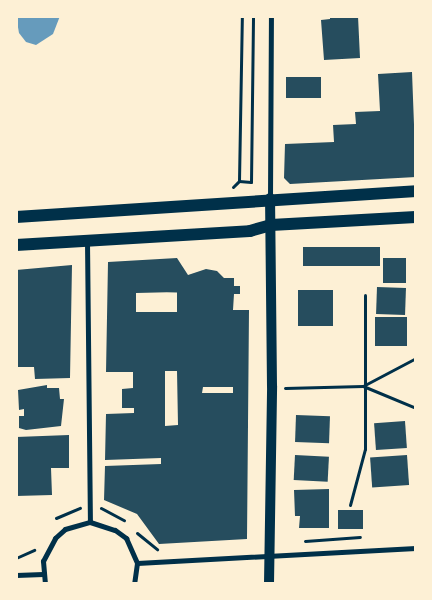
<!DOCTYPE html>
<style>
body{margin:0}
#map{position:relative;width:432px;height:600px;overflow:hidden;background:#fdf0d5;font-family:Rubik,sans-serif}
div>[style]{position:absolute}
[style*='--x']{left:calc(var(--x)*1px);top:calc(var(--y)*1px);width:calc(var(--w)*1px);rotate:calc(var(--a)*1deg)}
.water>*{inset:0;background:#669bbc}
.building>*{inset:0;background:#264d5e;transform-origin:0 0}
.path>*{height:3px;margin:-1.5px;padding:0 1.5px;transform-origin:1.5px;border-radius:1.5px;background:#003049}
.minor>*{height:5px;margin:-2.5px;padding:0 2.5px;transform-origin:2.5px;border-radius:2.5px;background:#003049}
.secondary>*{height:10px;margin:-5px;padding:0 5px;transform-origin:5px;border-radius:5px;background:#003049}
.primary>*{height:12px;margin:-6px;padding:0 6px;transform-origin:6px;border-radius:6px;background:#003049}
span{translate:-50% -50%;white-space:nowrap;text-align:center;line-height:1.15;-webkit-text-stroke:4.5px #fdf0d5;paint-order:stroke}
.frame{position:absolute;inset:0;border:18px solid #fdf0d5;pointer-events:none}
</style>
<div id="map">
<div class="water">
<div style="clip-path:polygon(16px 16px,60px 16px,53px 34px,36px 45px,26px 42px,19px 33px)"></div>
</div>
<div class="building">
<div style="clip-path:polygon(330px 16px,358px 16px,360px 58px,324px 60px,321px 20px,330px 19px)"></div>
<div style="clip-path:polygon(412px 72px,416px 177px,290px 184px,284px 178px,285px 144px,334px 142px,333px 125px,356px 124px,355px 112px,380px 111px,378px 74px)"></div>
<div style="left:321px;top:77px;width:21px;height:35px;rotate:90deg"></div>
<div style="left:380px;top:247px;width:19px;height:77px;rotate:90deg"></div>
<div style="clip-path:polygon(evenodd,177px 258px,188px 275px,206px 269px,217px 271px,224px 278px,234px 278px,234px 286px,240px 286px,240px 294px,234px 294px,233px 310px,249px 310px,247px 539px,159px 544px,137px 514px,104px 500px,105px 466px,161px 464px,161px 458px,105px 460px,106px 414px,134px 413px,134px 408px,122px 408px,122px 389px,133px 388px,133px 372px,106px 372px,108px 262px,177px 258px,177px 292px,177px 312px,136px 312px,136px 293px,177px 292px,177px 258px,165px 371px,177px 371px,178px 425px,165px 426px,165px 371px,177px 258px,203px 387px,233px 387px,233px 393px,202px 393px,203px 387px)"></div>
<div style="left:383px;top:258px;width:23px;height:25px"></div>
<div style="clip-path:polygon(72px 265px,70px 378px,35px 379px,34px 367px,16px 367px,16px 270px)"></div>
<div style="left:377px;top:287px;width:29px;height:27px;rotate:2deg"></div>
<div style="left:298px;top:290px;width:35px;height:36px"></div>
<div style="left:375px;top:317px;width:32px;height:29px"></div>
<div style="clip-path:polygon(47px 385px,47px 388px,59px 388px,60px 399px,64px 399px,61px 426px,26px 430px,19px 428px,19px 416px,24px 416px,24px 409px,19px 410px,18px 390px)"></div>
<div style="left:296px;top:415px;width:34px;height:27px;rotate:2deg"></div>
<div style="left:405px;top:421px;width:27px;height:31px;rotate:86deg"></div>
<div style="clip-path:polygon(69px 435px,69px 468px,51px 468px,52px 495px,16px 496px,16px 437px)"></div>
<div style="left:295px;top:455px;width:34px;height:25px;rotate:3deg"></div>
<div style="left:407px;top:455px;width:30px;height:37px;rotate:86deg"></div>
<div style="clip-path:polygon(329px 489px,329px 528px,299px 528px,300px 516px,295px 516px,294px 490px)"></div>
<div style="left:363px;top:510px;width:19px;height:25px;rotate:90deg"></div>
</div>
<div class="path">
<div style="--x:239;--y:181;--w:12;--a:5"></div>
<div style="--x:251;--y:182;--w:166;--a:-89.3"></div>
<div style="--x:233;--y:187;--w:8;--a:-45"></div>
<div style="--x:239;--y:181;--w:165;--a:-89"></div>
<div style="--x:416;--y:358;--w:60;--a:152.2"></div>
<div style="--x:363;--y:386;--w:57;--a:22.5"></div>
<div style="--x:285;--y:388;--w:78;--a:-1.5"></div>
<div style="--x:350;--y:505;--w:58;--a:-75"></div>
<div style="--x:365;--y:449;--w:154;--a:-90"></div>
<div style="--x:101;--y:508;--w:26;--a:28"></div>
<div style="--x:56;--y:518;--w:26;--a:-23"></div>
<div style="--x:137;--y:533;--w:26;--a:39"></div>
<div style="--x:305;--y:541;--w:55;--a:-4.2"></div>
<div style="--x:16;--y:558;--w:20;--a:-24"></div>
</div>
<div class="minor">
<div style="--x:270;--y:198;--w:182;--a:-89.7"></div>
<div style="--x:87;--y:241;--w:281;--a:89.4"></div>
<div style="--x:137;--y:563;--w:279;--a:-3.1"></div>
<div style="--x:16;--y:575;--w:27;--a:-2"></div>
<div style="--x:45;--y:584;--w:23;--a:-95"></div>
<div style="--x:43;--y:561;--w:26;--a:-62"></div>
<div style="--x:55;--y:538;--w:13;--a:-42"></div>
<div style="--x:65;--y:529;--w:26;--a:-16"></div>
<div style="--x:90;--y:522;--w:26;--a:18"></div>
<div style="--x:115;--y:530;--w:14;--a:36"></div>
<div style="--x:126;--y:538;--w:27;--a:66"></div>
<div style="--x:137;--y:563;--w:21;--a:98"></div>
</div>
<div class="secondary">
<div style="--x:269;--y:584;--w:198;--a:-89.1"></div>
<div style="--x:272;--y:386;--w:188;--a:-90.6"></div>
</div>
<div class="primary">
<div style="--x:16;--y:217;--w:401;--a:-3.7"></div>
<div style="--x:16;--y:245;--w:234;--a:-3.4"></div>
<div style="--x:250;--y:231;--w:22;--a:-16"></div>
<div style="--x:271;--y:225;--w:145;--a:-3.2"></div>
</div>
<div class="frame"></div>
</div>
